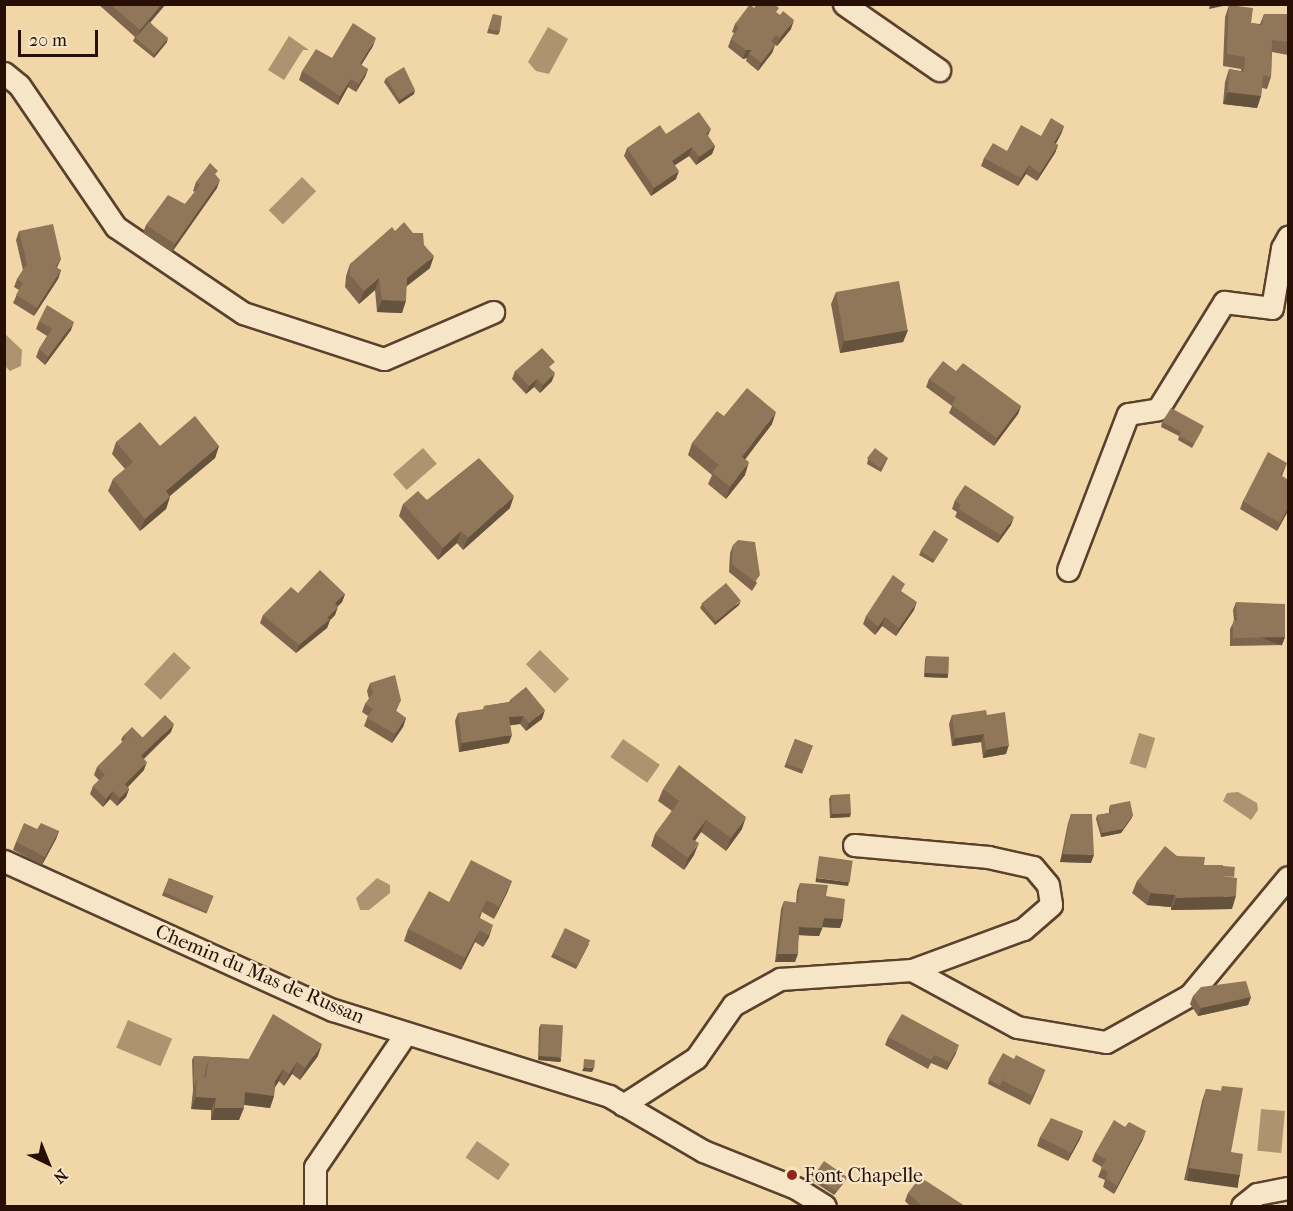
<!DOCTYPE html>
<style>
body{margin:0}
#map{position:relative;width:1293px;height:1211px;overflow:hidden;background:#f1d7a7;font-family:"IM FELL French Canon",serif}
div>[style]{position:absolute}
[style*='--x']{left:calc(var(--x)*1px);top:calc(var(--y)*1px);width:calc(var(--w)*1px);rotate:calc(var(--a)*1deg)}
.water>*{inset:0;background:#ad9370;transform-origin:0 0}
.roads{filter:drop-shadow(2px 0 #5a412e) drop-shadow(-2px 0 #5a412e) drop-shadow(0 2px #5a412e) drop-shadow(0 -2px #5a412e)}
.minor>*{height:21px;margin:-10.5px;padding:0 10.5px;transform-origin:10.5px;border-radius:10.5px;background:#f6e5c6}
.wall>*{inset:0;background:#7d664d;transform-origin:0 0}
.shaded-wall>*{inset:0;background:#66533e;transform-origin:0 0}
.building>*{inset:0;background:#917759;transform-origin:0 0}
.dots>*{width:16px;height:16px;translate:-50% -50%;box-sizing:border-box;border:3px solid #f6e5c6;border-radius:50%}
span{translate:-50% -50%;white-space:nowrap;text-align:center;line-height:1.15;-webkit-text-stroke:4.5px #f6e5c6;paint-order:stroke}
.street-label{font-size:20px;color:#280f05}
.poi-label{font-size:20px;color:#280f05}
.left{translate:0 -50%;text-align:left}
.frame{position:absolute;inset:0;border:6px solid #280f05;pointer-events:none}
.north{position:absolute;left:18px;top:1133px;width:60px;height:60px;-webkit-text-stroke:4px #f6e5c6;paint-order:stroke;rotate:137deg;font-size:16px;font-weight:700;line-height:24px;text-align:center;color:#280f05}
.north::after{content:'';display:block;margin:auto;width:21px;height:27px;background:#280f05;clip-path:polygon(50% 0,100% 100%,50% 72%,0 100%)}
.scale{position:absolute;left:18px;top:30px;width:80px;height:27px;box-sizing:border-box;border:3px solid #280f05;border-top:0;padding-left:8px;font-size:18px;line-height:21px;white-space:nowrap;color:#280f05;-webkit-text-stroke:4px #f6e5c6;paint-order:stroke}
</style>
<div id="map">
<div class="water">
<div style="clip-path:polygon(548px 27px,568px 39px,549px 74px,536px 71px,528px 62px)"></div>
<div style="clip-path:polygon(289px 36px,309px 50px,303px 50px,284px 80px,268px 70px)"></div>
<div style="left:302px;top:177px;width:20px;height:47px;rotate:45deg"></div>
<div style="clip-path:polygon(5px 334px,22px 350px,21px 366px,10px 371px,5px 366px)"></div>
<div style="left:423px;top:448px;width:21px;height:40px;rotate:49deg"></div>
<div style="left:540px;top:650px;width:41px;height:20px;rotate:45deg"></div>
<div style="left:174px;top:652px;width:23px;height:44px;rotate:43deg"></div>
<div style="left:1139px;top:733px;width:17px;height:32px;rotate:17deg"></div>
<div style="left:623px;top:739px;width:45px;height:22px;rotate:35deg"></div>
<div style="clip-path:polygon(1238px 792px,1257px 803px,1258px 810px,1251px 820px,1223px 801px,1227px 793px)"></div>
<div style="clip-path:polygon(377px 878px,390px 885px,390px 893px,369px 910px,360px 910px,356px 898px)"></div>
<div style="left:128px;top:1020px;width:48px;height:30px;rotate:23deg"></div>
<div style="left:1261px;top:1109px;width:24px;height:42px;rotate:5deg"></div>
<div style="left:477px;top:1141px;width:40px;height:20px;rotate:35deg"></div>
</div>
<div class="roads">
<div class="minor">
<div style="--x:844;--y:4;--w:116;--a:34.8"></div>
<div style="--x:4;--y:73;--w:19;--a:39"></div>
<div style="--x:19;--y:85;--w:172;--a:55.7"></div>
<div style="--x:116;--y:227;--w:153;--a:34.1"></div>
<div style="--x:243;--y:313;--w:148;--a:18.1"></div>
<div style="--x:384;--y:359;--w:119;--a:-23.3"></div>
<div style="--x:1068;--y:570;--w:167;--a:-69"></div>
<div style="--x:1128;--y:414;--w:30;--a:-9"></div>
<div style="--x:1158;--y:409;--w:126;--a:-58.3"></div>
<div style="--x:1224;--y:302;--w:48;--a:7.1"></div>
<div style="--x:1272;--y:308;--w:61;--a:-80.5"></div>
<div style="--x:1282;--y:248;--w:13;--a:-61"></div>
<div style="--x:854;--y:845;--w:135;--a:5.1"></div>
<div style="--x:988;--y:857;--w:46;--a:12.5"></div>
<div style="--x:1033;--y:867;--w:23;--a:50"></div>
<div style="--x:1048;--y:885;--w:20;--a:81"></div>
<div style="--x:1051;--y:905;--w:37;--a:139"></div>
<div style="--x:1023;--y:929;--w:118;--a:159.7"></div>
<div style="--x:4;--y:861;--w:361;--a:24.4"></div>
<div style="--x:333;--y:1010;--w:289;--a:17.3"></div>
<div style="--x:609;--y:1096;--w:109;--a:30.3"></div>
<div style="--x:703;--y:1151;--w:100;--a:21.7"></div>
<div style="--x:796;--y:1188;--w:34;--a:32"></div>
<div style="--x:623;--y:1105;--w:87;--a:-32.8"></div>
<div style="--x:696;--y:1058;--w:65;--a:-55.1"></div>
<div style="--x:733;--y:1005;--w:54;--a:-29"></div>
<div style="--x:780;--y:979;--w:132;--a:-3.9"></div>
<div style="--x:912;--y:970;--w:119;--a:28.5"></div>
<div style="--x:1017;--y:1027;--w:90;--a:9.6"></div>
<div style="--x:1106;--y:1042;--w:96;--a:-29.2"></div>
<div style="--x:1190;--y:995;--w:153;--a:-50.3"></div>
<div style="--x:315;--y:1206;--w:39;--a:-90"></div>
<div style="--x:315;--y:1167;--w:162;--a:-55.8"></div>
<div style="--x:1242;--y:1206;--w:19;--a:-39"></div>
<div style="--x:1257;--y:1194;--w:32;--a:-11"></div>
</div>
</div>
<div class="wall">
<div style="clip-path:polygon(98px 4px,166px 4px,150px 22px,167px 42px,154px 58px,133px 41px,135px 37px)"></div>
<div style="clip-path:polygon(1229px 5px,1251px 23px,1260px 24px,1264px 14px,1288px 14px,1288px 55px,1272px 52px,1271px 77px,1267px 89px,1262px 88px,1261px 96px,1257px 108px,1223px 104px,1225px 82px,1229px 69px,1241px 71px,1241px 69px,1223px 66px,1225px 17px)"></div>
<div style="clip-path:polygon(754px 8px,777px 13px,791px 29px,777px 46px,775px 45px,772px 53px,758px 71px,746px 61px,747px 58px,743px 59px,728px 47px,731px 39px,734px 33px,732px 32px,735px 24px)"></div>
<div style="clip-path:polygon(493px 14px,500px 31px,498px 35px,487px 33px)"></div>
<div style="clip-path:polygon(373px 46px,361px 65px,368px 69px,365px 77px,356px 92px,348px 87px,338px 105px,299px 80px,302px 71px,332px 58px)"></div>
<div style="clip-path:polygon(386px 78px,414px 94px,399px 104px,384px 82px)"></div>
<div style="clip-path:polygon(1064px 126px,1061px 134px,1056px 144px,1058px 145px,1055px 153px,1037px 181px,1026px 174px,1018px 186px,981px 166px,984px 158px,1007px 151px,1041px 136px)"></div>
<div style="clip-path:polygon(711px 129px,708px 136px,715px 146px,712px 154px,696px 165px,689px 156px,675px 165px,676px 179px,651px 196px,624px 156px,627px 148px,666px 134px)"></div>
<div style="clip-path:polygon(216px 176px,217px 188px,172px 252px,143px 233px,146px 225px,185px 204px,195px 192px,193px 191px,196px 182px)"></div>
<div style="clip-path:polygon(19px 231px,61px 259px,57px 268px,61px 270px,58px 279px,34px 316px,13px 303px,19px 290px,14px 287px,17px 279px,23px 270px,16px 240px)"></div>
<div style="clip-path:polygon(395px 231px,424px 245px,430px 268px,406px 286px,402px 313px,377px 312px,375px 290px,359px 304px,345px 287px,346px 276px,350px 264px)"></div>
<div style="clip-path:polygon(836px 292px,908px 330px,903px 342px,840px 353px,831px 304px)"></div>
<div style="clip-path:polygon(39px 321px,71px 330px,45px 365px,36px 357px,39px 349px,47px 336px,36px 329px)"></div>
<div style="clip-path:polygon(552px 370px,552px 381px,540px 393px,534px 387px,526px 394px,512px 379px,515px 371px)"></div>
<div style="clip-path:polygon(956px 371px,1021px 406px,1018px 414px,994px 446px,949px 413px,952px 406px,926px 387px,929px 379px)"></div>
<div style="clip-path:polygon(724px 416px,772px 424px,745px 459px,745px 475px,726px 499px,708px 484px,712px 475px,688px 455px,692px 443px)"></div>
<div style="clip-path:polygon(1162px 422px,1202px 430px,1192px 448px,1178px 440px,1179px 436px,1161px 427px)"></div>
<div style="clip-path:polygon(116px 442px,160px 446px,219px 446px,215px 458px,170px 496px,166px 509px,140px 531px,108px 491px,113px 479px,125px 469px,112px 454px)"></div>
<div style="clip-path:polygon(888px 458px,881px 472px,867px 464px,868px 459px)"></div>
<div style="clip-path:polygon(1287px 463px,1282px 476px,1288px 480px,1288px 511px,1277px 531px,1240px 509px,1243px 501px)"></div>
<div style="clip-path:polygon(955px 500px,1011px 525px,998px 543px,955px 517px,957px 512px,952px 509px)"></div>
<div style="clip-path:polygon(403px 504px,510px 508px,463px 550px,457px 543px,438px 560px,399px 516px)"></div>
<div style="clip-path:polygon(948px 539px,946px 543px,933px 563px,919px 555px,921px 551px)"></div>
<div style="clip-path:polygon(733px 545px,757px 583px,752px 591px,729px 572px,730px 553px)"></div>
<div style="clip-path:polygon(902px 592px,914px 610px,896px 636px,882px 626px,875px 635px,863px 624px,866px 616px)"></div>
<div style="clip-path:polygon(298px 593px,345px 594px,342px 602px,337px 607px,335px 615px,330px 620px,327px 628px,296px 653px,260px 623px,263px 615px)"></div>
<div style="clip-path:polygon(1236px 602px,1285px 637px,1282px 645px,1230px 646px,1230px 629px,1234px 621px,1233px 610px)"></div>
<div style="clip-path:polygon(702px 604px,739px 605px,715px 625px,700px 608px)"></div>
<div style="clip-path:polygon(926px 656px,948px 674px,947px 678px,924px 677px,925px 660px)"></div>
<div style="clip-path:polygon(370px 683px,401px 700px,396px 711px,406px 718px,403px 727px,392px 743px,364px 726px,368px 716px,362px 712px,365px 704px,369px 699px,367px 691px)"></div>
<div style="clip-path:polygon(511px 699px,542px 719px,526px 731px,520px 724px,510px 725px,509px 743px,459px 752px,455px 721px,458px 713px,483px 710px,484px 706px,509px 702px)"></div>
<div style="clip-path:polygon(952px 715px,987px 715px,1006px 754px,983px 758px,981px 742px,952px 746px,949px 724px)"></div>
<div style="clip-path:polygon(171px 732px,144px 759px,144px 770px,128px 787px,129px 789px,126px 797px,117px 806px,110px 799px,103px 807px,90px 794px,93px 786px,99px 780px,94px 775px,97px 767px,123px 742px,121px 740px,123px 736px,143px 738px)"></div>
<div style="left:795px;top:739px;width:19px;height:30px;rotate:21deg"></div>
<div style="clip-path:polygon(663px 789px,742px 829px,726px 851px,701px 832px,695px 841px,694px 855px,684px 870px,651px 846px,655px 834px,672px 811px,658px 801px)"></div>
<div style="clip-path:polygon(831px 795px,850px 817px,830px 818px,829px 799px)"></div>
<div style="clip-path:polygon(1110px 805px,1133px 815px,1131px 819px,1121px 833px,1101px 837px,1096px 819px,1097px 815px,1109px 813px,1109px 809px)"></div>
<div style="clip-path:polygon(1071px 814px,1091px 863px,1060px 862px,1068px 823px)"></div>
<div style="clip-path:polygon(37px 829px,59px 831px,56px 839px,42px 865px,13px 850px,16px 842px)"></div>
<div style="clip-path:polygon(1177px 856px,1204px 865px,1232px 909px,1171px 910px,1171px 907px,1147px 905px,1132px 893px,1137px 881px)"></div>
<div style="left:169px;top:878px;width:48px;height:19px;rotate:22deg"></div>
<div style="clip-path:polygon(512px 881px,507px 893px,494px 919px,482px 912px,480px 918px,489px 937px,483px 947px,475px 942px,461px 970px,404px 941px,408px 929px,449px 902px)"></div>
<div style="clip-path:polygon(800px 883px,826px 896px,843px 919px,840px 928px,823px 927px,819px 936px,799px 935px,795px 962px,775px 962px,781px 909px,784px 901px,796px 903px,797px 891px)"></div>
<div style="clip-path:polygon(589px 944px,576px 969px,551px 957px,553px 953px)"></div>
<div style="clip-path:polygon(1193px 996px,1251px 997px,1248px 1005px,1198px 1016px,1190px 1004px)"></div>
<div style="clip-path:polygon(541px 1024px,561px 1058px,560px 1062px,538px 1060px,539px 1028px)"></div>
<div style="clip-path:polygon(888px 1037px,956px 1053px,947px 1070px,931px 1063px,928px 1069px,885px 1045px)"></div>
<div style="clip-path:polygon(194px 1056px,249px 1059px,318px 1056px,300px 1080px,292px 1074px,284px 1086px,279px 1081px,275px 1087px,274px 1096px,270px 1108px,244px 1105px,239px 1120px,211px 1120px,211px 1110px,191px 1109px,193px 1090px,192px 1060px)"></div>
<div style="clip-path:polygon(1014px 1059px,1045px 1070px,1030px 1105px,988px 1084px,989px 1079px)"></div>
<div style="clip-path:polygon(1222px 1086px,1231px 1152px,1240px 1175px,1236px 1187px,1184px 1180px,1202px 1101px,1206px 1089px,1221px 1091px)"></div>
<div style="clip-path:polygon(1083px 1131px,1080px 1139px,1068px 1161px,1037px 1146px,1040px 1137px)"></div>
<div style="clip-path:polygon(1143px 1139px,1114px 1194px,1103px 1187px,1105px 1180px,1098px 1177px,1102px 1167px,1092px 1161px,1095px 1153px)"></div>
<div style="clip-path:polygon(812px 1175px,845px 1181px,834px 1195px,811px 1180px)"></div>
<div style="clip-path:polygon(908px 1193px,965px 1206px,910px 1206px,905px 1201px)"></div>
</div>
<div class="shaded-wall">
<div style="clip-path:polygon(162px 4px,166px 4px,137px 38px,140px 30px)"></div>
<div style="clip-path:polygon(1214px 4px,1224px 4px,1223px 6px,1209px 9px,1210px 5px)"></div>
<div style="clip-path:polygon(794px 20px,791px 29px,777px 46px,780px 38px)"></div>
<div style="clip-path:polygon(168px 38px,167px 42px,154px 58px,155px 54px)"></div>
<div style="clip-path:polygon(376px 38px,373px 46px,357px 72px,360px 64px)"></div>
<div style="clip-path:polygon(775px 45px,772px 53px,758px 71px,761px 63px)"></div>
<div style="clip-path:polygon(746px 50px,752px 50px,749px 53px,747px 58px,743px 59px)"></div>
<div style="clip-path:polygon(368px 69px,365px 77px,356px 92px,359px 84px)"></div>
<div style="clip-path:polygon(351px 79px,348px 87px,338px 105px,340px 96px)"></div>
<div style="clip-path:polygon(415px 90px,414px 94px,399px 104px,400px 100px)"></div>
<div style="clip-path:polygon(1228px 92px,1261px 96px,1257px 108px,1223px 104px)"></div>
<div style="clip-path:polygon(1064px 126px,1061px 134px,1051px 151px,1054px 143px)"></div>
<div style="clip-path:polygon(1058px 145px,1055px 153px,1037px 181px,1040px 173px)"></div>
<div style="clip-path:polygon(715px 146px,712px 154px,696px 165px,699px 157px)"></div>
<div style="clip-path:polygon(692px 147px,689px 156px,669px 169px,672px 161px)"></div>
<div style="clip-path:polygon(1029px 165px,1026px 174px,1018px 186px,1021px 178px)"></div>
<div style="clip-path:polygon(679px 171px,676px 179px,651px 196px,654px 188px)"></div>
<div style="clip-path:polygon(220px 180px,217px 188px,172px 252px,175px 244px)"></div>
<div style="clip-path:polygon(434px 256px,430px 268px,402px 290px,407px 278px)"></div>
<div style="clip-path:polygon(61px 270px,58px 279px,34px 316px,37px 308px)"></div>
<div style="clip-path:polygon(379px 278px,375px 290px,359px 304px,364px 291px)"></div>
<div style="clip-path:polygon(382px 300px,406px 301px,402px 313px,377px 312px)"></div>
<div style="clip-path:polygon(74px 322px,71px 330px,45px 365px,48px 357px)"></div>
<div style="clip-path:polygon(908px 330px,903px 342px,840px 353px,844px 341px)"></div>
<div style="clip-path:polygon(555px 373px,552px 381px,540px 393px,543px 385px)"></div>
<div style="clip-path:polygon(537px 379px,534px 387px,526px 394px,529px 386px)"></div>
<div style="clip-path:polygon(1021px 406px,1018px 414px,994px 446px,997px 438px)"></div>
<div style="clip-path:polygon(776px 412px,772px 424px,738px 469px,742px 457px)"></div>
<div style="clip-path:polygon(219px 446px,215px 458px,161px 503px,166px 491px)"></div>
<div style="clip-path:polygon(749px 462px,745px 475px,726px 499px,730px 487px)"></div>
<div style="clip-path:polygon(514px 496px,510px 508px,463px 550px,468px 538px)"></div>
<div style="clip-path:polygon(170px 497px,166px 509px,140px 531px,145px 519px)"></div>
<div style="clip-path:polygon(1288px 508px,1288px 511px,1277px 531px,1280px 523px)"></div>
<div style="clip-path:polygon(1014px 517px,1011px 525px,998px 543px,1001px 535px)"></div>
<div style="clip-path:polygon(461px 531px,457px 543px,438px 560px,443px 548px)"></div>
<div style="clip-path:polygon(345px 594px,342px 602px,332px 612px,335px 603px)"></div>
<div style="clip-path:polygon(741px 601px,739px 605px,715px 625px,716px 621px)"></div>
<div style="clip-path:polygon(917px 602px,914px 610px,896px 636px,899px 628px)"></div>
<div style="clip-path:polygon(338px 607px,335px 615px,330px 620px,327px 628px,296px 653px,299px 645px)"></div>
<div style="clip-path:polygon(885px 617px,882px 626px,875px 635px,878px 627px)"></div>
<div style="left:1285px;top:637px;width:9px;height:52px;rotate:111deg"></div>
<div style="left:925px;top:673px;width:23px;height:4px;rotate:2deg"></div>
<div style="clip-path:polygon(545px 710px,542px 719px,526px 731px,529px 723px)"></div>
<div style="clip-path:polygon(523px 716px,520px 724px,506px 726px,509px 717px)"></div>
<div style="clip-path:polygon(406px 718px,403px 727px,392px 743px,395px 734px)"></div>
<div style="clip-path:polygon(174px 724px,171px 732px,138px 764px,141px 756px)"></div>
<div style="clip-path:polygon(984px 734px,981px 742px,952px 746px,955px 738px)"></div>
<div style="clip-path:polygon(512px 735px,509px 743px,459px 752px,462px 743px)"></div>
<div style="clip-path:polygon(1009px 745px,1006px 754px,983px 758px,986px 750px)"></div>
<div style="clip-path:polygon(147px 762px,144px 770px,122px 793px,125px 784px)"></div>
<div style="clip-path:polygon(129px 789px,126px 797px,117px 806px,120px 798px)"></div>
<div style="clip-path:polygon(113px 791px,110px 799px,103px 807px,106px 799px)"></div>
<div style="clip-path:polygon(851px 813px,850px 817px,830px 818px,832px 814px)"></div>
<div style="clip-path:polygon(1133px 815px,1131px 819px,1121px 833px,1101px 837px,1102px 833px)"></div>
<div style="clip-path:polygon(746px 817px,742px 829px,726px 851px,731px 838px)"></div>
<div style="clip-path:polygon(706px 820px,701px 832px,688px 851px,692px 839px)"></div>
<div style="clip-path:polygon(59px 831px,56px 839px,42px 865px,45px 857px)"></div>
<div style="clip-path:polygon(699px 843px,694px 855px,684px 870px,688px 858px)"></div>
<div style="clip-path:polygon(1063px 854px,1094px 855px,1091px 863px,1060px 862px)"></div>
<div style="left:816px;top:878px;width:33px;height:4px;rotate:7deg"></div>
<div style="clip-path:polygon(512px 881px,507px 893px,494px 919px,499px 907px)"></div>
<div style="clip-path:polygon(1151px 893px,1175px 895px,1171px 907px,1147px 905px)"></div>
<div style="clip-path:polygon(1236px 896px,1232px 909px,1171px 910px,1176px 898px)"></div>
<div style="clip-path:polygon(824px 918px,843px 919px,840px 928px,821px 927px)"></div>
<div style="clip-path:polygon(493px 925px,489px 937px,483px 947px,488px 935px)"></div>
<div style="clip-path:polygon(799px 927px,822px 928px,819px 936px,796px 935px)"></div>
<div style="clip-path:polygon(480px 930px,475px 942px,461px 970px,465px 958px)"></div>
<div style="clip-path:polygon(778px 954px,798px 954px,795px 962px,775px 962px)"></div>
<div style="clip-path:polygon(1251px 997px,1248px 1005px,1198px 1016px,1201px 1008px)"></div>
<div style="clip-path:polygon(322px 1044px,318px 1056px,300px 1080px,305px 1068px)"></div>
<div style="clip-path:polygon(959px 1045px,956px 1053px,947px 1070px,950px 1062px)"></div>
<div style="left:539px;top:1056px;width:22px;height:4px;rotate:5deg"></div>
<div style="clip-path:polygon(297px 1062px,292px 1074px,284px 1086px,289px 1074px)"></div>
<div style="clip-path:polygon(584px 1067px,594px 1068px,592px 1072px,582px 1071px)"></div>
<div style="clip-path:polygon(283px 1069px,279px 1081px,271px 1093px,275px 1081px)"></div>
<div style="clip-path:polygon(1045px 1070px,1042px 1078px,1030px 1105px,1033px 1097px)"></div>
<div style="clip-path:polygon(245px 1092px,274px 1096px,270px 1108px,240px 1104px)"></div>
<div style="clip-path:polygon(196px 1097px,216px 1098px,211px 1110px,191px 1109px)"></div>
<div style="clip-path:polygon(215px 1108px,244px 1108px,239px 1120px,211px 1120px)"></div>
<div style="clip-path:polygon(1083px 1131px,1080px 1139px,1068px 1161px,1071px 1153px)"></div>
<div style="clip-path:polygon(1146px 1131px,1143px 1139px,1114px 1194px,1117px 1186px)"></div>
<div style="left:1189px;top:1168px;width:51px;height:13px;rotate:8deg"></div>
<div style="clip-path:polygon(847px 1177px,845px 1181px,834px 1195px,835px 1191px)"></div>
</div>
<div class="building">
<div style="clip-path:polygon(110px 4px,162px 4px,140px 30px)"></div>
<div style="clip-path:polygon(750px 4px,754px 8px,757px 4px,774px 4px,779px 8px,776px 12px,780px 15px,783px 11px,794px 20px,780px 38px,776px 35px,771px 41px,775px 45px,761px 63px,749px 53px,752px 50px,746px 50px,731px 39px,739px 27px,735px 24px)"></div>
<div style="clip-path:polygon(1229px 5px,1253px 8px,1251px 23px,1262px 25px,1264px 14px,1288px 14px,1288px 42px,1272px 40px,1271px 77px,1263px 75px,1261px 96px,1228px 92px,1229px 69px,1244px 72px,1245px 57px,1227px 54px)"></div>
<div style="clip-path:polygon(493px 14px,502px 16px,500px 31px,489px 29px)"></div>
<div style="left:149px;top:22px;width:25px;height:21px;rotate:40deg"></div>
<div style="clip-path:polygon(353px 23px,376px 38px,360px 64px,368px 69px,359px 84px,351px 79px,340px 96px,302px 71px,316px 49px,332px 58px)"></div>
<div style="clip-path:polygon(404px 67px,415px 90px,400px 100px,386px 78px)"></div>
<div style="clip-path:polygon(699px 112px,711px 129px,706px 133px,715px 146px,699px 157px,692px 147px,672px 161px,679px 171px,654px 188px,627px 148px,660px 125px,666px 134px)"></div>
<div style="clip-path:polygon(1051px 118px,1064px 126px,1054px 143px,1058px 145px,1040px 173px,1029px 165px,1021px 178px,984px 158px,993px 143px,1007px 151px,1021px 125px,1041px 136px)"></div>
<div style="clip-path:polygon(210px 163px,218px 171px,215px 174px,220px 180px,175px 244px,146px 225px,168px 195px,185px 204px,200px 185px,196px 182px)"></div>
<div style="clip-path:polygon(404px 222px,413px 233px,423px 233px,424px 245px,434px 256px,407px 278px,406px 301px,382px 300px,379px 278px,364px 291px,350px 275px,350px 264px,392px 227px,395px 231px)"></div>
<div style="clip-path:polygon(53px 224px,61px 259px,55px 267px,61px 270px,37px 308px,16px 295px,23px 283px,17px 279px,27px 264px,19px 231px)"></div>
<div style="left:899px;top:281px;width:50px;height:64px;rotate:80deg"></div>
<div style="clip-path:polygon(47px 305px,74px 322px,48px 357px,39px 349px,52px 329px,39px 321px)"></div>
<div style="clip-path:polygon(542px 348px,555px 362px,549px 367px,555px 373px,543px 385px,537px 379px,529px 386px,515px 371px)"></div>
<div style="clip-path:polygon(943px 361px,956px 371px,963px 363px,1021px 406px,997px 438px,952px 405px,956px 398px,929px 379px)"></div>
<div style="clip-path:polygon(747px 388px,776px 412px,742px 457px,749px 462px,730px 487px,712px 472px,719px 465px,692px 443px,717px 411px,724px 416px)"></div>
<div style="clip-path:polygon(1171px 408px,1204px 426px,1194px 444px,1179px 436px,1181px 432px,1162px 422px)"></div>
<div style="clip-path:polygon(195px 416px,219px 446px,166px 491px,170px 497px,145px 519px,113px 479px,133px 462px,116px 442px,140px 422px,160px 446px)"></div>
<div style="left:875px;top:448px;width:16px;height:13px;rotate:38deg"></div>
<div style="clip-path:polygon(1268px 452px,1287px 463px,1280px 475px,1288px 480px,1288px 508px,1280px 523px,1243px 501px)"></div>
<div style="clip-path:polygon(479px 458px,514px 496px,468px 538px,461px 531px,443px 548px,403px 504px,418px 491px,427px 500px)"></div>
<div style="clip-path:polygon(965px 485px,1014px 517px,1001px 535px,958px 509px,961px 505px,955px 500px)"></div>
<div style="left:934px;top:530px;width:17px;height:25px;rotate:33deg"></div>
<div style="clip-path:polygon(738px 540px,755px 542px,760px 575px,755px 582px,732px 564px,733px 545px)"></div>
<div style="clip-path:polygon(320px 570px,345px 594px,335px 603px,338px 607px,327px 618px,330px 619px,299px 645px,263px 615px,291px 587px,298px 593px)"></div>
<div style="clip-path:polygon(893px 575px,905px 584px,901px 591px,917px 602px,899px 628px,885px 617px,878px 627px,866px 616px)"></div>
<div style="left:726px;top:583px;width:23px;height:32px;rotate:50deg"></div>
<div style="clip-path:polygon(1236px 602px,1285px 604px,1285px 637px,1233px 638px,1233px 621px,1237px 620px)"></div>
<div style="left:926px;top:656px;width:23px;height:17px;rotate:2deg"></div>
<div style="clip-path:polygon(395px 675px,401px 700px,395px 710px,406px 718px,395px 734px,367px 718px,373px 709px,365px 704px,373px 693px,370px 683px)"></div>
<div style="clip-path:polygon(526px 687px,545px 710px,529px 723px,523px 716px,509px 717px,512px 735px,462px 743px,458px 713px,484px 709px,484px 706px,512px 702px,511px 699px)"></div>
<div style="clip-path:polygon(986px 710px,987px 715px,1005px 712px,1009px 745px,986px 750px,984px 734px,955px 738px,952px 715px)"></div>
<div style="clip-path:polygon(165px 715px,174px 724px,141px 756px,147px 762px,125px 784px,129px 789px,120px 798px,113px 791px,106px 799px,93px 786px,105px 775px,97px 767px,128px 736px,136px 744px)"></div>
<div style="clip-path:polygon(132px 727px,143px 738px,136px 744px,128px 736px,126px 739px,123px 736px)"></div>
<div style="left:795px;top:739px;width:19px;height:26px;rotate:21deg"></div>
<div style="clip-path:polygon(679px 765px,746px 817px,731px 838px,706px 820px,692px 839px,699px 843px,688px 858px,655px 834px,679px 801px,663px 789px)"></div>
<div style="left:850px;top:794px;width:19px;height:19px;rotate:87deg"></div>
<div style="clip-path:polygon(1130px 801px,1133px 815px,1123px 829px,1102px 833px,1097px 815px,1111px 813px,1110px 805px)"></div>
<div style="clip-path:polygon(1071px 814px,1092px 814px,1094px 855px,1063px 854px)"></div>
<div style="clip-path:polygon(24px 823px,37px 829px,41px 823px,59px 831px,45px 857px,16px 842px)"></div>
<div style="clip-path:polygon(1165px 846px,1177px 856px,1205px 857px,1204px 865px,1223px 865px,1223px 876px,1237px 878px,1236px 896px,1176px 898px,1175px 895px,1151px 893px,1137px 881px)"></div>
<div style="left:819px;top:856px;width:34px;height:22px;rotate:8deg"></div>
<div style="clip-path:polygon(471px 860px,512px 881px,499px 907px,487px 900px,478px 917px,493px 925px,488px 935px,480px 930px,465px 958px,408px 929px,429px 891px,449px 902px)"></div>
<div style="left:1223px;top:866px;width:12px;height:10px;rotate:5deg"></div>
<div style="clip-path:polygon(169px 878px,213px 896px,207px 912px,164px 892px)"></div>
<div style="clip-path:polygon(800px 883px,828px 885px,826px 896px,845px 899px,843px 919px,824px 918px,822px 928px,799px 927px,798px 954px,778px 954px,784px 901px,798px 903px)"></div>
<div style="left:565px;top:928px;width:28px;height:28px;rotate:26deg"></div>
<div style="clip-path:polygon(1246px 981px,1251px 997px,1201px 1008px,1193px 996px,1201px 987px)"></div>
<div style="clip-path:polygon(273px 1014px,322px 1044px,305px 1068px,297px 1062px,289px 1074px,283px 1069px,275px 1081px,274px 1096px,245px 1092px,244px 1108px,215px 1108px,216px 1098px,196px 1097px,197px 1078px,206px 1077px,209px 1059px,248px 1060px)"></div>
<div style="clip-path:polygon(902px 1014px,959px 1045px,950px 1062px,934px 1055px,931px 1060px,888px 1037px)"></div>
<div style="left:541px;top:1024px;width:22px;height:32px;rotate:3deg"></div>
<div style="left:1003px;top:1053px;width:13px;height:30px;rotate:29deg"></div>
<div style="left:1016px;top:1055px;width:33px;height:29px;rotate:27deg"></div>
<div style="clip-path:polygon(194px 1056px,249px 1059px,248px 1060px,209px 1059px,206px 1067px,204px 1077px,197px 1078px,194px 1086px)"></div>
<div style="left:584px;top:1059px;width:11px;height:8px;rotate:5deg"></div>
<div style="clip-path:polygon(1222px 1086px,1243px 1088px,1231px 1152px,1243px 1154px,1240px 1175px,1189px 1168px,1206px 1089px,1222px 1091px)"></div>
<div style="clip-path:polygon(1051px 1118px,1083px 1131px,1071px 1153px,1040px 1137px)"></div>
<div style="clip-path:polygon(1114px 1120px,1125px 1127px,1129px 1122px,1146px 1131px,1117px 1186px,1106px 1179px,1108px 1172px,1101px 1168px,1106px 1159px,1095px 1153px)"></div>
<div style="left:824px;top:1161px;width:28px;height:18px;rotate:35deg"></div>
<div style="clip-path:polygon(920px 1177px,965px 1206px,922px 1206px,908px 1193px)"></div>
</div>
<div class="dots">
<div style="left:792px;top:1175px;background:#8f2418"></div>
</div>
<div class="street-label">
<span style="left:260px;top:974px;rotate:23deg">Chemin du Mas de Russan</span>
</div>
<div class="poi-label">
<span class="left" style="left:804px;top:1175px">Font Chapelle</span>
</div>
<div class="frame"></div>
<div class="north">N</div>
<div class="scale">20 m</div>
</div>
